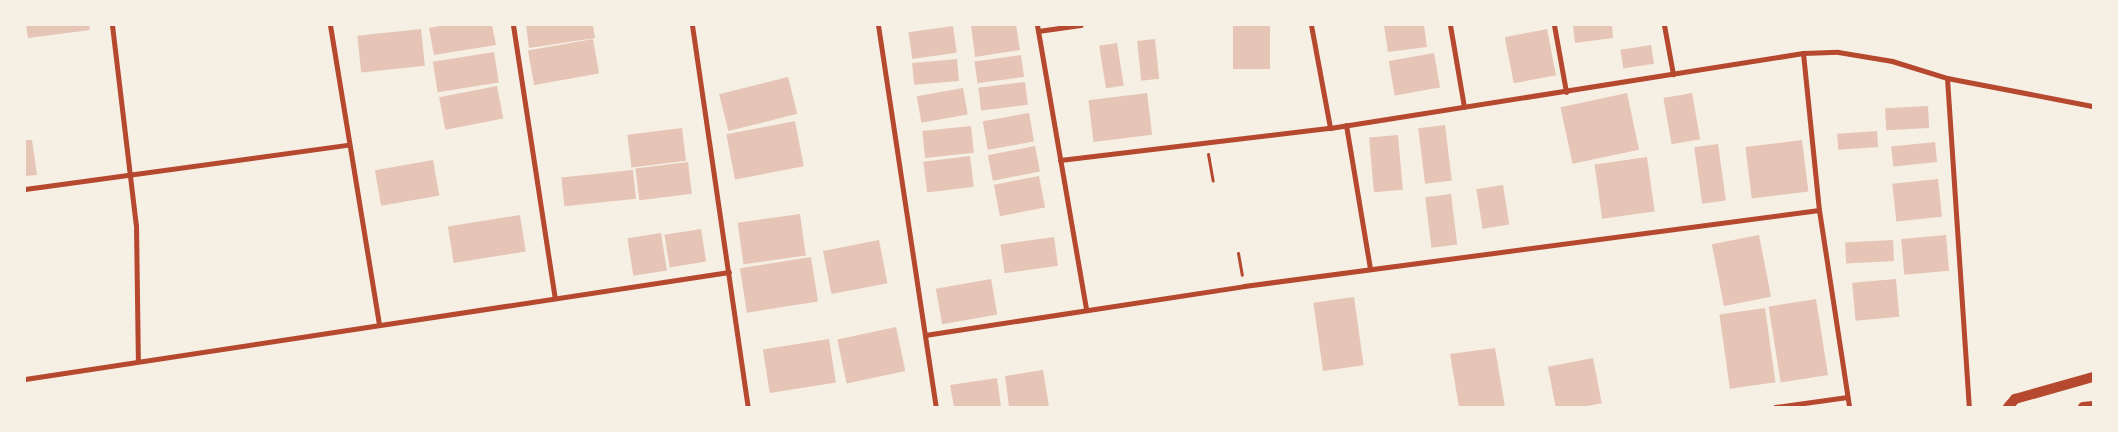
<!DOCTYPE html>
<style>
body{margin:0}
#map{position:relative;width:2118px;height:432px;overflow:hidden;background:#f6efe4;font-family:Roboto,sans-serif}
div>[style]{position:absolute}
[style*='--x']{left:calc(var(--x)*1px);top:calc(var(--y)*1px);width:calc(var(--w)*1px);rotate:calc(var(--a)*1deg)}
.building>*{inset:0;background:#e6c5b7;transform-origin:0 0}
.path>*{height:3px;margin:-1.5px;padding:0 1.5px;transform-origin:1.5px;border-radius:1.5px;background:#b5482f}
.minor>*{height:5px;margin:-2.5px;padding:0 2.5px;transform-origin:2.5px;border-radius:2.5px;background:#b5482f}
.secondary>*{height:10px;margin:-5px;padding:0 5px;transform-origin:5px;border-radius:5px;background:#b5482f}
span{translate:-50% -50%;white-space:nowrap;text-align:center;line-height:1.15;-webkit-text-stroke:4px #f6efe4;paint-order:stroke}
.frame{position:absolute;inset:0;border:26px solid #f6efe4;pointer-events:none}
</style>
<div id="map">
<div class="building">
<div style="clip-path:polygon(26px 25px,89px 25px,90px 30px,28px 38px)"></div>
<div style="clip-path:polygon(445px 25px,492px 25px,496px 45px,434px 55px,429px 28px)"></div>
<div style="clip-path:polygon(526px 25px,593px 25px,595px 38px,529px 48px)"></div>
<div style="clip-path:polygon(971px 25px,1016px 25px,1020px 50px,975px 57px)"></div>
<div style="left:1233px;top:25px;width:37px;height:44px"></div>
<div style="clip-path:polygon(1384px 25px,1424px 25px,1427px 47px,1388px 52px)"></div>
<div style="clip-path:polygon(1573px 25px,1612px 25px,1613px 38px,1575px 43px)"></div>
<div style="left:953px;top:26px;width:27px;height:45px;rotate:82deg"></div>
<div style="left:421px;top:29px;width:37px;height:64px;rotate:84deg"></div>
<div style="left:1547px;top:29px;width:47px;height:43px;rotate:79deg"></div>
<div style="left:593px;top:39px;width:35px;height:66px;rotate:80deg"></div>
<div style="left:1155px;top:39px;width:40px;height:18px;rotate:84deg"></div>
<div style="left:1117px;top:43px;width:43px;height:18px;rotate:81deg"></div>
<div style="left:1651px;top:45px;width:19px;height:31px;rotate:81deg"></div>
<div style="left:494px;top:52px;width:31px;height:62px;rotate:81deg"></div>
<div style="left:1434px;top:53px;width:35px;height:46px;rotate:80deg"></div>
<div style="left:1021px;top:55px;width:22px;height:47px;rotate:82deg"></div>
<div style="left:957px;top:59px;width:22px;height:45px;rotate:85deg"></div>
<div style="left:788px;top:77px;width:38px;height:71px;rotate:76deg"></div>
<div style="left:1025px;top:82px;width:23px;height:47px;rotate:83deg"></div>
<div style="left:497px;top:86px;width:33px;height:59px;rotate:79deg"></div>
<div style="left:963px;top:88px;width:27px;height:47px;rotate:80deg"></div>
<div style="left:1147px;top:93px;width:42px;height:59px;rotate:83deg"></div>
<div style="left:1627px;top:93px;width:58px;height:68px;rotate:78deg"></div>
<div style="left:1692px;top:93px;width:47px;height:29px;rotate:80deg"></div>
<div style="left:1928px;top:106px;width:22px;height:43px;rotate:87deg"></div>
<div style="left:1029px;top:113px;width:29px;height:47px;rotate:80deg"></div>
<div style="left:795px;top:121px;width:46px;height:70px;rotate:79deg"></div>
<div style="left:1445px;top:125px;width:56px;height:27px;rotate:83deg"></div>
<div style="left:971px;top:126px;width:27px;height:49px;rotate:84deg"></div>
<div style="left:682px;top:128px;width:33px;height:55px;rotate:83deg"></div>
<div style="left:1877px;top:131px;width:16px;height:40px;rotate:86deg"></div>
<div style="left:1398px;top:135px;width:55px;height:29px;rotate:85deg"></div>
<div style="clip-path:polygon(25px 140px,32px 140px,37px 175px,25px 176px)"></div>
<div style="left:1802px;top:140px;width:52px;height:57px;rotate:83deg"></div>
<div style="left:1935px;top:142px;width:20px;height:44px;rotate:84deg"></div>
<div style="left:1718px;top:144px;width:57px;height:24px;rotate:82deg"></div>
<div style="left:1035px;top:146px;width:26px;height:48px;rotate:79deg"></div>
<div style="left:970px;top:156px;width:31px;height:47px;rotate:83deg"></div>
<div style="left:1647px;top:157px;width:55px;height:53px;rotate:82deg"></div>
<div style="left:433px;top:160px;width:36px;height:59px;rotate:80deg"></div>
<div style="left:688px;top:162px;width:32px;height:53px;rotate:83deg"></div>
<div style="left:633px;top:170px;width:29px;height:72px;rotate:84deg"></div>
<div style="left:1039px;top:176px;width:32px;height:46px;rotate:79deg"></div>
<div style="left:1938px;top:179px;width:38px;height:46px;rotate:84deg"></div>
<div style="left:1503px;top:185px;width:40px;height:27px;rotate:81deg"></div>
<div style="left:1451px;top:194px;width:51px;height:26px;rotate:83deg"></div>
<div style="left:800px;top:214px;width:42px;height:63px;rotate:82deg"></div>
<div style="left:520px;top:215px;width:37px;height:73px;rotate:81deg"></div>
<div style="left:701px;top:229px;width:33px;height:37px;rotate:81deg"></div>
<div style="left:661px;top:233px;width:38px;height:34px;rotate:81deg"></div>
<div style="left:1759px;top:235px;width:63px;height:48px;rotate:79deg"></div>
<div style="left:1946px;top:235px;width:36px;height:45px;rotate:85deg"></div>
<div style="left:1054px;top:237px;width:29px;height:54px;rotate:82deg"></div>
<div style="left:879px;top:240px;width:44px;height:57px;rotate:79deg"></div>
<div style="left:1893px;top:240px;width:21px;height:48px;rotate:87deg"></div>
<div style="left:811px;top:257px;width:45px;height:72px;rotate:81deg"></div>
<div style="left:991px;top:279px;width:36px;height:56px;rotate:80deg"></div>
<div style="left:1896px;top:279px;width:38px;height:44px;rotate:85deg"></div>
<div style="left:1354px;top:297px;width:69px;height:41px;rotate:82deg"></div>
<div style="left:1816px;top:299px;width:77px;height:48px;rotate:81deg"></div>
<div style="left:1765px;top:308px;width:75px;height:46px;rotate:82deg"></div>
<div style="left:896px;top:327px;width:45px;height:60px;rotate:78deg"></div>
<div style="left:829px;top:339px;width:44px;height:67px;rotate:81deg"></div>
<div style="clip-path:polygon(1495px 348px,1505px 407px,1459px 407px,1450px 354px)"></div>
<div style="left:1593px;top:358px;width:46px;height:46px;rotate:79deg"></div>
<div style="clip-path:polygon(1043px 370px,1049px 407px,1009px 407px,1005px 376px)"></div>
<div style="clip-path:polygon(997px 378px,1001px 407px,954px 407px,950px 385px)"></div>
</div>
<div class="path">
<div style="--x:1208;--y:154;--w:27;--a:80"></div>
<div style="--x:1238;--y:253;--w:22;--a:80"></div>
</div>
<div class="minor">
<div style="--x:112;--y:25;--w:201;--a:83.2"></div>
<div style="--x:136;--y:225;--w:136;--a:89.2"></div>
<div style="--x:330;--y:25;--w:304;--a:80.7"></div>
<div style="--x:513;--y:25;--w:276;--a:81.3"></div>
<div style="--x:692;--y:25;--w:386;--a:81.7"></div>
<div style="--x:878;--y:25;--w:386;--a:81.4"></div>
<div style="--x:1037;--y:25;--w:289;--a:80.2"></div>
<div style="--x:1311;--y:25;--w:105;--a:79.5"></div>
<div style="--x:1450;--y:25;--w:83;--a:80.3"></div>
<div style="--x:1554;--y:25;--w:68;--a:79.8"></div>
<div style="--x:1664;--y:25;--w:50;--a:79.6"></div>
<div style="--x:1038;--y:31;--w:43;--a:-7.9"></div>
<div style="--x:1803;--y:53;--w:158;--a:84.2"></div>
<div style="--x:1819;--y:210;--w:199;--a:81.3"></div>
<div style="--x:1947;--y:78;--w:330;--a:86.2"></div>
<div style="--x:1346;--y:125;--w:145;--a:80.5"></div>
<div style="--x:1060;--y:160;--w:272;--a:-6.8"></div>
<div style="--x:1330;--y:128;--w:479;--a:-9"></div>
<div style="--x:1803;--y:53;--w:35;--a:-2"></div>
<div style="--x:1838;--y:52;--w:55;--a:9.5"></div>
<div style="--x:1892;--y:61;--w:58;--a:17.2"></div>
<div style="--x:1947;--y:78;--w:149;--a:10.9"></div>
<div style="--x:25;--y:189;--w:325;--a:-7.8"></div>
<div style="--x:925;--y:335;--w:323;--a:-8.7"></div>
<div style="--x:1244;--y:286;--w:580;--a:-7.53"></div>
<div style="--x:25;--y:379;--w:712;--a:-8.64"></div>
<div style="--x:1775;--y:407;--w:73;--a:-7.9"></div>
</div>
<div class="secondary">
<div style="--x:2008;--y:407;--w:11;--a:-49"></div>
<div style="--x:2015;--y:399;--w:81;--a:-15.8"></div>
<div style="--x:2083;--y:407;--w:10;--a:-6"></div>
</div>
<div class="frame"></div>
</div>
